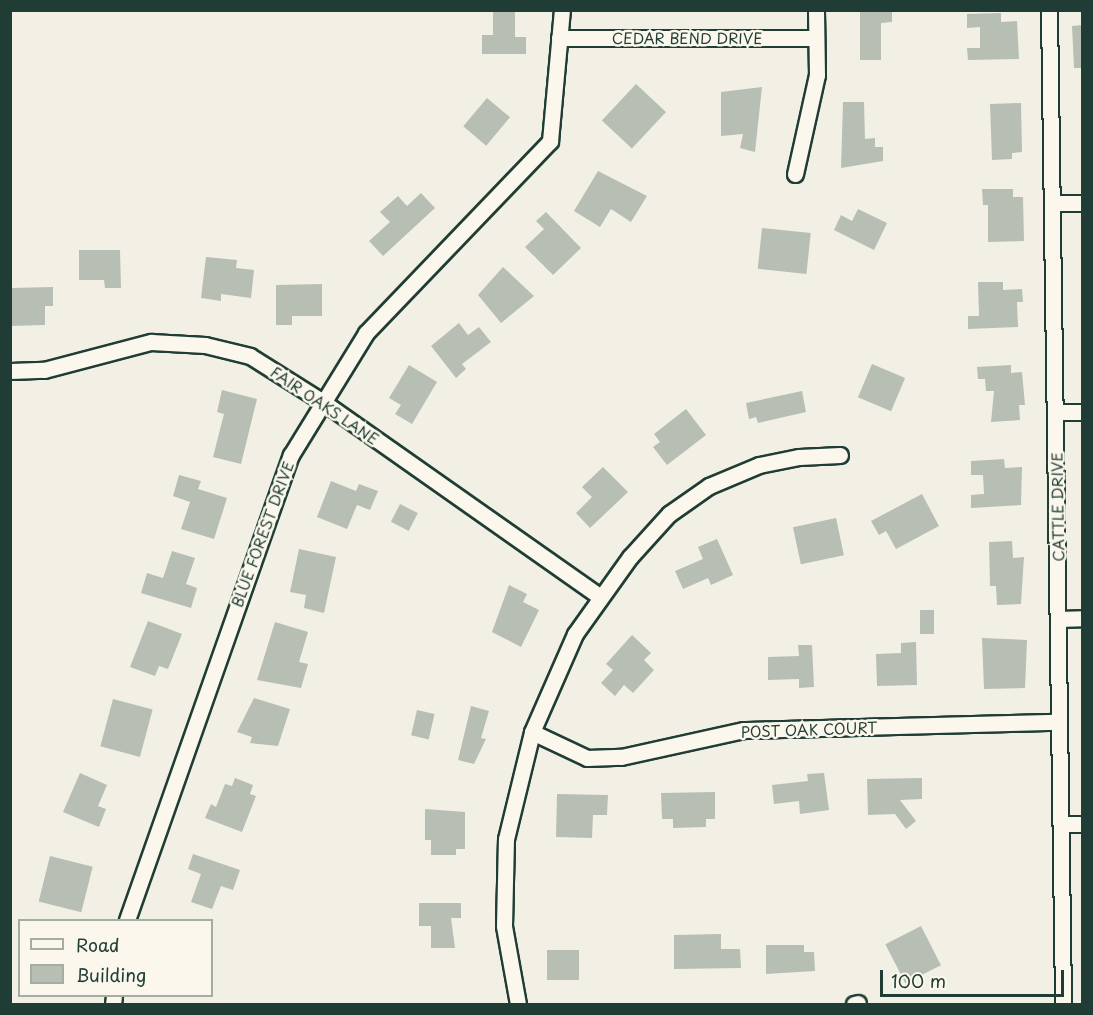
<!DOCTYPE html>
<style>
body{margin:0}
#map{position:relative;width:1093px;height:1015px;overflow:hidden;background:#f2f0e5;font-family:"Playpen Sans",sans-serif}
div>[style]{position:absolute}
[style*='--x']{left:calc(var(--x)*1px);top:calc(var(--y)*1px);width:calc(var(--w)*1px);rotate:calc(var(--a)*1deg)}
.building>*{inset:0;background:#b7beb3;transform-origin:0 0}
.roads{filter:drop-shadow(2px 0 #1f3d34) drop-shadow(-2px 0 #1f3d34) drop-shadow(0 2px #1f3d34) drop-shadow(0 -2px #1f3d34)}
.minor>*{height:15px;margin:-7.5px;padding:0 7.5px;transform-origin:7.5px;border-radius:7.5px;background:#fbf7ec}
span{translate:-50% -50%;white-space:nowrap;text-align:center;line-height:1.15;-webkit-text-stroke:5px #fbf7ec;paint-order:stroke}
.street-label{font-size:15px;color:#1f3d34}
.frame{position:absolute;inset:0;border:12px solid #1f3d34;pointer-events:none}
.legend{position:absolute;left:18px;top:919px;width:195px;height:78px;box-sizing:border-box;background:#fbf7ec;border:2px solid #a3ada2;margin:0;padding:8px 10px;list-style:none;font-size:18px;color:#1f3d34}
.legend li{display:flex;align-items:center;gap:12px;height:30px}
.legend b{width:30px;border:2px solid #a3ada2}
.scale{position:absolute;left:880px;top:970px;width:184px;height:27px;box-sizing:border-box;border:3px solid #1f3d34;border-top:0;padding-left:8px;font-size:18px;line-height:21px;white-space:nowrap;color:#1f3d34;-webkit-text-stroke:4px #fbf7ec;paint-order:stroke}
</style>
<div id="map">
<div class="building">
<div style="clip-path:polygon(493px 10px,515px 10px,515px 37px,526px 37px,526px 54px,482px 54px,482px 35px,493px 35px)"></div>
<div style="clip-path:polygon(860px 10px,892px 10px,892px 22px,881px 23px,881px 60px,860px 60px)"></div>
<div style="clip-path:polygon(1001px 13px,1001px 22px,1017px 21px,1019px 59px,968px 60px,967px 48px,980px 48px,980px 27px,967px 28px,967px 14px)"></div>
<div style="clip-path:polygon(1083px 25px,1083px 68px,1074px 68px,1072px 26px)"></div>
<div style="left:636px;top:84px;width:41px;height:50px;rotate:43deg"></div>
<div style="clip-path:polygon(762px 87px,755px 152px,740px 148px,743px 134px,721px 136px,721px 92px)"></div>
<div style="left:487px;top:98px;width:30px;height:37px;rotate:40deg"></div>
<div style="clip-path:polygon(843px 102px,864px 102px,865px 139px,875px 138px,875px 147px,883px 147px,883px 161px,841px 168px)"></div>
<div style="clip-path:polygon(1021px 103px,1022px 152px,1012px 153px,1012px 159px,992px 160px,990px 104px)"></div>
<div style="clip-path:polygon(598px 171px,647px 196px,631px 222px,611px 209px,600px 227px,574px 211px)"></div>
<div style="clip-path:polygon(982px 189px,1013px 189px,1013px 197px,1023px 197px,1024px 241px,988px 242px,988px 205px,983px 205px)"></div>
<div style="clip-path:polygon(421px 193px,435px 208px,383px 256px,369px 241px,390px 222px,380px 212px,398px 196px,407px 206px)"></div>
<div style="clip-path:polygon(858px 209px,887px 223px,874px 250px,834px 230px,841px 215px,852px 221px)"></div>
<div style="clip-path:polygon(546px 212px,581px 248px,553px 275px,525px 247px,544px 229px,536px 221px)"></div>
<div style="left:762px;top:228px;width:49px;height:41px;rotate:6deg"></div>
<div style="clip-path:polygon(79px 250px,120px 250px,121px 288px,105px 288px,104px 280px,79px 280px)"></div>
<div style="clip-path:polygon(206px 257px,237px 260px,236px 268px,254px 270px,251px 298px,221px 294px,221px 301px,201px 298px)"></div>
<div style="clip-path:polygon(503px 267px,534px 296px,501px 323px,478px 295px)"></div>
<div style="clip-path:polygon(978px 282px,1003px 282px,1003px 290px,1022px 289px,1023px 302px,1017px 302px,1018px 327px,968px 329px,968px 316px,979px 316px)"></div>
<div style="clip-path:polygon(322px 284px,322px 316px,292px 316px,292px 325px,276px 325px,276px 285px)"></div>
<div style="clip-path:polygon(53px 287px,53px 306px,45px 306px,45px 325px,10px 326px,10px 288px)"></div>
<div style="clip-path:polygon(459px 323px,468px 335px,479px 327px,491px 342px,462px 364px,466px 369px,456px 378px,431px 346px)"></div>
<div style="left:872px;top:364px;width:36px;height:36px;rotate:23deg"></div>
<div style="clip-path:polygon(409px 365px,437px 382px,412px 424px,395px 414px,401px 405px,389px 398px)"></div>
<div style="clip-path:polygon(1011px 365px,1011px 373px,1022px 372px,1025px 405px,1019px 405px,1020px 420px,991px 422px,994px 391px,986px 391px,985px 379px,978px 379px,977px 367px)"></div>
<div style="clip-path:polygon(222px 390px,257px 399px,241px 464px,213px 457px,224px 414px,217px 412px)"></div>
<div style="clip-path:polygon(802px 391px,806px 412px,758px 423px,756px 417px,749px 419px,746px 403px)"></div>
<div style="clip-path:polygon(686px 409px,706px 435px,667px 465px,653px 447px,660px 442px,654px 434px)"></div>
<div style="clip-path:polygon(1004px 459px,1005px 468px,1022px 467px,1021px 505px,971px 508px,971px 495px,984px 494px,983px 475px,971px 475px,971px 461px)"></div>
<div style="clip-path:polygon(603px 467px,628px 492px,590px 528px,576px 513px,592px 497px,582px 487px)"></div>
<div style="clip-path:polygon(179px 475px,201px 481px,198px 489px,227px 498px,214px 539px,181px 529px,190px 502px,173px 496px)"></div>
<div style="clip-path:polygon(331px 481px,356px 491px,359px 484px,378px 491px,370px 510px,357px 505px,347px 529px,317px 517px)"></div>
<div style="clip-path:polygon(922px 494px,939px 526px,896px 549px,886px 531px,879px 535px,871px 521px)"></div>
<div style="left:400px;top:504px;width:20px;height:20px;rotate:27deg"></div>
<div style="left:836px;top:518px;width:38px;height:44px;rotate:78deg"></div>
<div style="clip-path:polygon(717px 539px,733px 575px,711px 585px,708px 578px,683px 589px,675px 571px,703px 559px,698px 547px)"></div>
<div style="clip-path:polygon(1012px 541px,1013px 558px,1024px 557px,1021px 604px,997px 605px,996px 586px,990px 586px,989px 542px)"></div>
<div style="clip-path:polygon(299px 549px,336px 557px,324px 613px,304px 608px,306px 595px,290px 592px)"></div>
<div style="clip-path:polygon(172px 551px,195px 558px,186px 584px,197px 588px,191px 608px,141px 593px,147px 573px,163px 578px)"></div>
<div style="clip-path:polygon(509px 585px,527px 594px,523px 602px,539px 610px,521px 647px,492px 632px)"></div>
<div style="left:920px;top:610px;width:14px;height:24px"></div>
<div style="clip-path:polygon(148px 621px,182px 634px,168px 669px,159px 666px,155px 676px,130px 667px)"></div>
<div style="clip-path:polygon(275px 622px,308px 632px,299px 662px,308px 664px,301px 688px,257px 680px)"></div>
<div style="clip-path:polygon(632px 635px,651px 653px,644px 660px,654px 670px,633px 693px,624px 685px,615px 696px,601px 683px,613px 670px,606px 664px)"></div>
<div style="clip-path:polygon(982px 638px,1027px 640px,1025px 688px,984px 689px)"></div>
<div style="clip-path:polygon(916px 642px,917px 685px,877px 686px,876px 654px,901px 653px,901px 643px)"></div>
<div style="clip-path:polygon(798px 645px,812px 645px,814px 687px,799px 688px,799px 679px,768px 680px,768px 657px,799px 656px)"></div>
<div style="clip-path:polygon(254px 698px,290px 709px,278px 746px,250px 743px,252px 737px,237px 732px)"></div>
<div style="left:113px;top:699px;width:41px;height:49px;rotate:15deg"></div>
<div style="clip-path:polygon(471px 706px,489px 711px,481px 738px,486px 739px,474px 764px,458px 760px)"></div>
<div style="left:417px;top:710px;width:18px;height:26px;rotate:13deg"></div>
<div style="clip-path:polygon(80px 773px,107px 785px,98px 806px,106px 809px,99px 827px,63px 812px)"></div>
<div style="clip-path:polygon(824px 773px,829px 810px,800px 814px,799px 801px,774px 804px,772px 785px,808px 781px,807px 774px)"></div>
<div style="clip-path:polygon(235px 778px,253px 785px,250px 794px,256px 796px,242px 832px,205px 818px,211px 804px,216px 807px,225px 784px,232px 786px)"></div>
<div style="clip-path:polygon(922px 778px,922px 799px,900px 800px,916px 821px,906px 829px,895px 814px,868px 815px,867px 779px)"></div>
<div style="clip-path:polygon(715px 792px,715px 819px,706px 819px,706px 827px,673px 828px,673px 819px,662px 819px,661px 793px)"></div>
<div style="clip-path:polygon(557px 794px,608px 795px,607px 815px,593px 815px,592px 838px,556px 837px)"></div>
<div style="clip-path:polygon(425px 809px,465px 812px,465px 849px,456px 849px,456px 855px,431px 855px,431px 840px,425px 840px)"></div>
<div style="clip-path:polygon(193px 854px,240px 870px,233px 890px,221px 886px,212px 909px,191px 902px,201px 874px,188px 869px)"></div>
<div style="left:50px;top:856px;width:44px;height:47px;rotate:14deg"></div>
<div style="clip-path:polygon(419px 903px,461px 903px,461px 918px,451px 918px,455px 948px,431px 948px,431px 926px,419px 926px)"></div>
<div style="left:921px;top:926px;width:44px;height:40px;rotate:63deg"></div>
<div style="clip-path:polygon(721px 934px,721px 949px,740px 949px,741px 968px,674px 969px,674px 935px)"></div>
<div style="clip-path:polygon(766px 945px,804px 945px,804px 952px,814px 952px,815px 971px,766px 974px)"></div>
<div style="left:579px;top:950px;width:30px;height:32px;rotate:90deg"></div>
</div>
<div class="roads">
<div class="minor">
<div style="--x:1049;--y:10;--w:994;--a:89.19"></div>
<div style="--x:559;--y:38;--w:257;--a:0"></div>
<div style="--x:795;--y:174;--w:101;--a:-77.5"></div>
<div style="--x:817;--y:75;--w:65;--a:-90.9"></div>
<div style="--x:1052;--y:203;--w:30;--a:0"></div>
<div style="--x:10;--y:371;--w:34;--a:-2"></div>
<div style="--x:44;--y:370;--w:111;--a:-14.7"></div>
<div style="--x:151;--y:342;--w:54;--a:3.2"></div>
<div style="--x:205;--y:345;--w:46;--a:13.7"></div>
<div style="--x:250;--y:356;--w:86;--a:32.2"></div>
<div style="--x:323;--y:402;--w:339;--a:35.1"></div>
<div style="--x:1056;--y:412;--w:26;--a:0"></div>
<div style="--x:1058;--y:619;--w:24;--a:-2"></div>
<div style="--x:532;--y:732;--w:61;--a:25.3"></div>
<div style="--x:587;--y:758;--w:34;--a:-2"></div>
<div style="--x:621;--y:757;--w:126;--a:-12.4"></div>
<div style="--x:744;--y:730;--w:315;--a:-1.5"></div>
<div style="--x:1061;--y:824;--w:21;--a:0"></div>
<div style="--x:127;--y:920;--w:493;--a:-70.6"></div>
<div style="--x:291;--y:455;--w:143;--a:-58.4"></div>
<div style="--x:366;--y:333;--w:266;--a:-46.2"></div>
<div style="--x:550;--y:141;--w:132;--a:-84.8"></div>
<div style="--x:113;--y:1004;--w:8;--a:-83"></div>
<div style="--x:518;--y:1004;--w:79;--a:-100.2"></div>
<div style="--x:504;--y:926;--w:87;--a:-88.7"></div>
<div style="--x:506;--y:839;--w:110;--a:-76.3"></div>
<div style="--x:532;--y:732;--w:107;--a:-66.3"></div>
<div style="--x:575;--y:634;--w:95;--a:-54.5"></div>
<div style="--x:630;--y:557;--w:58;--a:-47.8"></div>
<div style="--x:669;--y:514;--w:49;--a:-35"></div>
<div style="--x:709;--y:486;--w:54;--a:-22.8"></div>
<div style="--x:759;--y:465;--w:41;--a:-11.3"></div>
<div style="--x:799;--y:457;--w:41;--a:-2.8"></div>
<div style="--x:854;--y:1004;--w:4;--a:-14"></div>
</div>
</div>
<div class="street-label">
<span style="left:687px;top:38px">CEDAR BEND DRIVE</span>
<span style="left:325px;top:405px;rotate:34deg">FAIR OAKS LANE</span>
<span style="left:1057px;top:507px;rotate:-91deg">CATTLE DRIVE</span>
<span style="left:262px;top:534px;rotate:-70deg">BLUE FOREST DRIVE</span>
<span style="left:809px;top:729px;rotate:-2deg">POST OAK COURT</span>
</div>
<div class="frame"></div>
<ul class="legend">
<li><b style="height:8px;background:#fbf7ec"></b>Road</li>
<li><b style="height:16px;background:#b7beb3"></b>Building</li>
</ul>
<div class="scale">100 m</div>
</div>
